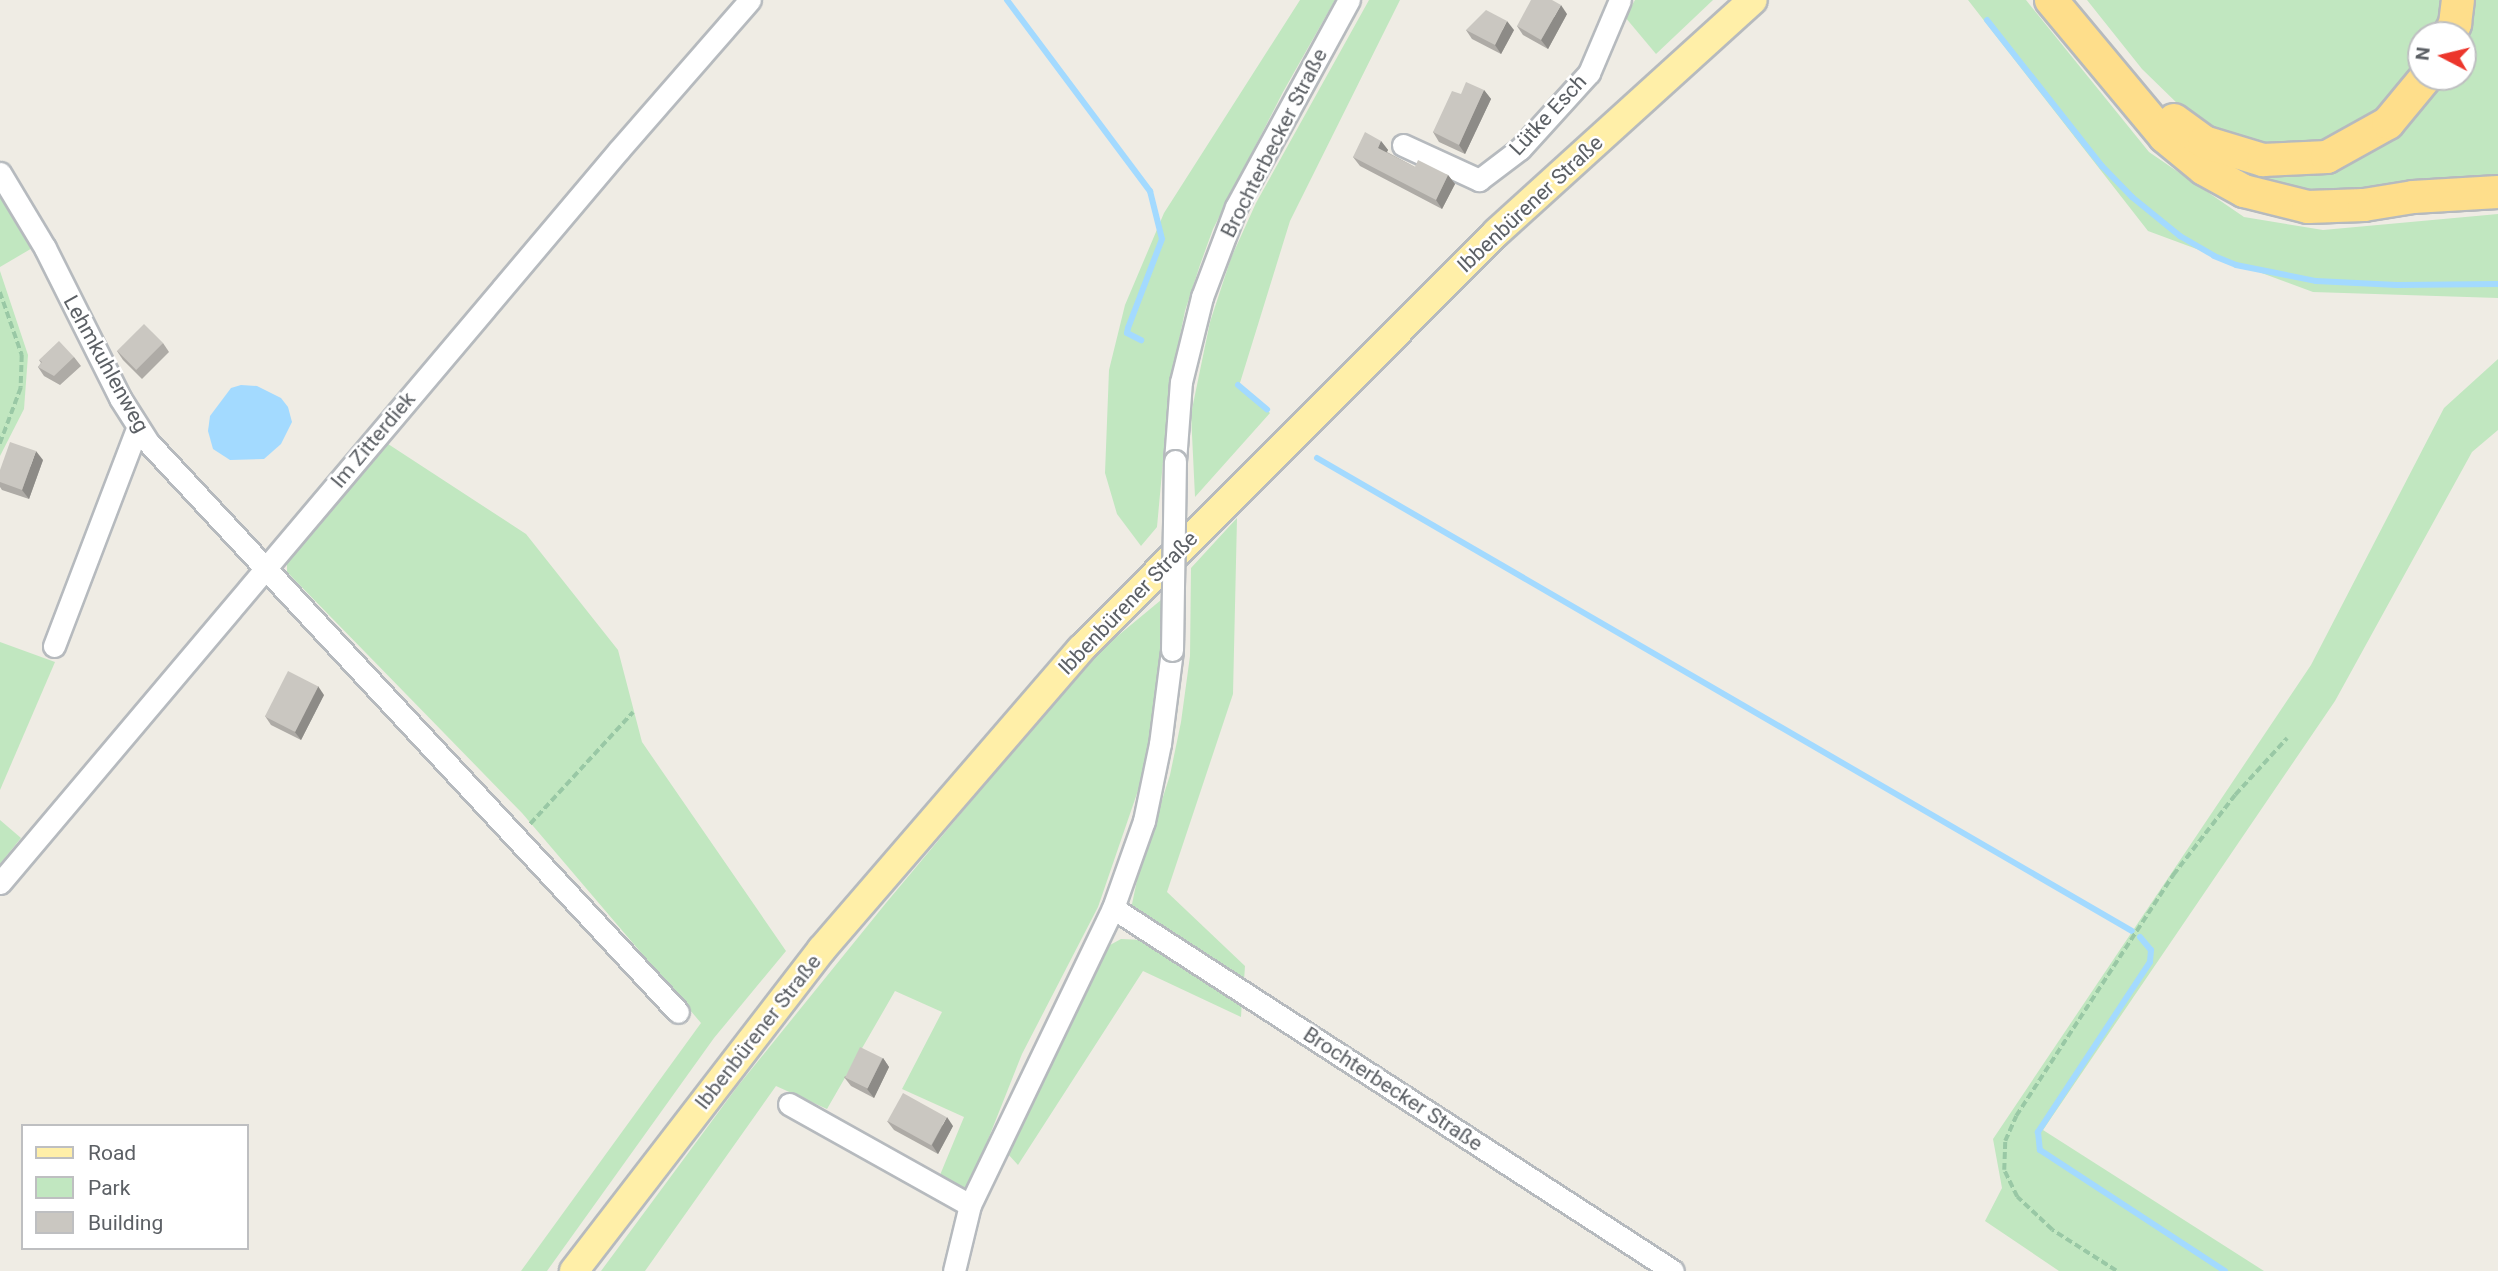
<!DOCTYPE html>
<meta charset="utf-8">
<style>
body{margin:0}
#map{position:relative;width:2498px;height:1271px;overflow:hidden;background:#efece4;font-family:Roboto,sans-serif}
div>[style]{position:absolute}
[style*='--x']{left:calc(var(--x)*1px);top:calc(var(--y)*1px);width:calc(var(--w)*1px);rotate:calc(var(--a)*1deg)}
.green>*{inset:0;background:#c1e7c0}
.water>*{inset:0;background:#a3daff}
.stream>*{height:6px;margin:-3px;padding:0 3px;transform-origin:3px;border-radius:3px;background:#a3daff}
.path>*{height:3.5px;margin-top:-1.75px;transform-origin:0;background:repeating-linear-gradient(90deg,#99c8a5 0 7px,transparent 0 10.5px)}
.roads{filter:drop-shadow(2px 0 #b6babe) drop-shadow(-2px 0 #b6babe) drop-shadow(0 2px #b6babe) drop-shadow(0 -2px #b6babe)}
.minor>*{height:21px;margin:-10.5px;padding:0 10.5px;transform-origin:10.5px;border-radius:10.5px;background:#fff}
.major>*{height:28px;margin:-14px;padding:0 14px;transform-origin:14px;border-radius:14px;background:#ffefa8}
.highway>*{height:32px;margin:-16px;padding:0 16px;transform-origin:16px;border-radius:16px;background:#fede8b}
.bridges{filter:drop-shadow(2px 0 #b6babe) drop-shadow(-2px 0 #b6babe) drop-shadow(0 2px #b6babe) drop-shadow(0 -2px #b6babe)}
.minor-bridge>*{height:21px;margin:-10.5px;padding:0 10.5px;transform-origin:10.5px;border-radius:10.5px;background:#fff}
.wall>*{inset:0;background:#aeaba6}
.shaded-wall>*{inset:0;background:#8d8b87}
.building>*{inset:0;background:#cac7c1;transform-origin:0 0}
span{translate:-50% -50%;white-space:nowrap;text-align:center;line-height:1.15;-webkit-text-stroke:5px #fff;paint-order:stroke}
.street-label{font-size:21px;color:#5c6065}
.legend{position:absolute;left:21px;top:1124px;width:228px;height:126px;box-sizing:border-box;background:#fff;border:2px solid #bebfc1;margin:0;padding:9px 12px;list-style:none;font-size:21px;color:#5c6065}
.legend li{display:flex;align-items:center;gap:14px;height:35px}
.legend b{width:35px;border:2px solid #bebfc1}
.north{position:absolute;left:2407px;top:21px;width:70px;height:70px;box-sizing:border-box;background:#fff;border:2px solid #bebfc1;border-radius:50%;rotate:277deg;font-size:19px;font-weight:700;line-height:28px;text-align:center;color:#5c6065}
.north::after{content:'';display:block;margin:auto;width:24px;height:32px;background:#ec362c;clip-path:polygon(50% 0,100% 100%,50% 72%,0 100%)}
</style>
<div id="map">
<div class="green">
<div style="clip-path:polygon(1300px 0,1335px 0,1283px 92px,1213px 229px,1200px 265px,1185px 311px,1170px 385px,1157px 527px,1141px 546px,1117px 514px,1105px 473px,1109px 370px,1125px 305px,1164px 213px)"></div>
<div style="clip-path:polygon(1369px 0,1400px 0,1290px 221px,1239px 386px,1270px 413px,1195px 497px,1191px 414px,1210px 322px,1231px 258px,1256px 203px)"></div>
<div style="clip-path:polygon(1635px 0,1713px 0,1656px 54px,1625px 17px)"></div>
<div style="clip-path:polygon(1968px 0,2026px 0,2149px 152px,2244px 217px,2323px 230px,2498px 214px,2498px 298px,2313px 292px,2148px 231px)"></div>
<div style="clip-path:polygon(2087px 0,2444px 0,2433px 35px,2421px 35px,2421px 59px,2414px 71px,2379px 112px,2335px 137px,2315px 142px,2274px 146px,2227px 135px,2181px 107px,2142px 69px)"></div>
<div style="clip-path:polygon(2470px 0,2498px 0,2498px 182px,2355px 198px,2267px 192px,2175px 131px,2286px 169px,2437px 77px,2463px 77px,2463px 35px)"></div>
<div style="clip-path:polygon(0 190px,34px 247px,0 267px)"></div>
<div style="clip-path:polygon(0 271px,28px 355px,24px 409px,0 456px)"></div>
<div style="clip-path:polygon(2498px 359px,2498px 430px,2472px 452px,2335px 701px,2043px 1130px,2264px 1271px,2059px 1271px,1985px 1221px,2002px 1188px,1993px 1139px,2311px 665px,2444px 408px)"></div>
<div style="clip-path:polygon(385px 442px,526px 534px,618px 650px,642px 742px,786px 951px,714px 1038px,547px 1271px,521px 1271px,701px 1023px,522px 813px,287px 572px,287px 555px)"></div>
<div style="clip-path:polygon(1237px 518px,1233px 694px,1167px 892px,1245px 966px,1244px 981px,1131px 909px,1138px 875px,1170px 775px,1181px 722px,1190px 656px,1191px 568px)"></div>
<div style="clip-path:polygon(1161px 600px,1161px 649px,1154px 723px,1143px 776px,1098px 907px,1022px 1054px,968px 1190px,940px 1175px,964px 1117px,902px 1089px,942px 1012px,895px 991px,827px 1109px,776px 1086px,645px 1271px,601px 1271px,737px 1087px,886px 903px,1091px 658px)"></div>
<div style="clip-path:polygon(0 642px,55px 662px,0 790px)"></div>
<div style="clip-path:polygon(0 820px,21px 838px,0 864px)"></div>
<div style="clip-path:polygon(1121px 939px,1143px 940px,1242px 1000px,1241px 1017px,1143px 971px,1018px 1165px,1007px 1153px,1018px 1123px,1110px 945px)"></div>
</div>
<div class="water">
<div style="clip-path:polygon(241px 385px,257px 386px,281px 398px,288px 407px,292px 422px,281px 444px,264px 459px,230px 460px,213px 449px,208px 431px,210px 416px,231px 388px)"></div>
</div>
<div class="stream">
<div style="--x:1007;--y:0;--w:239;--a:53.2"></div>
<div style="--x:1150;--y:191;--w:49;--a:76"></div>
<div style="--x:1162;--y:239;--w:95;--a:110.9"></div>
<div style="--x:1128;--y:328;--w:5;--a:101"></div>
<div style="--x:1127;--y:333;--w:16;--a:27"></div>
<div style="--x:1987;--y:20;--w:186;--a:51.8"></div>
<div style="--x:2102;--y:166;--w:43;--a:45.9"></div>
<div style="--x:2132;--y:197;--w:62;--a:39.1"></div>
<div style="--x:2180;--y:236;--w:39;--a:30"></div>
<div style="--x:2214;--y:256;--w:24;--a:22"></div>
<div style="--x:2236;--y:265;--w:82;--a:11.3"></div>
<div style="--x:2316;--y:281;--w:81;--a:2.8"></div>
<div style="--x:2397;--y:285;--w:101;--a:-0.6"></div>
<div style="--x:1238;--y:385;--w:38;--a:40"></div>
<div style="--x:1317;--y:458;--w:942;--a:30.13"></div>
<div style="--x:2140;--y:937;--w:17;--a:50"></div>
<div style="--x:2151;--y:950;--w:12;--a:95"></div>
<div style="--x:2150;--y:962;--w:204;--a:123.4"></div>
<div style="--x:2038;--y:1132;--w:18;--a:84"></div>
<div style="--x:2040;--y:1150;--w:221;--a:33.2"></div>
</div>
<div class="path">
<div style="--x:0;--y:292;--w:67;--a:70.8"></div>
<div style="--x:22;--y:355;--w:33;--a:92"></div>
<div style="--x:21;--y:388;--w:60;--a:110.6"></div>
<div style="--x:530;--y:824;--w:152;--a:-47.4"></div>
<div style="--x:2116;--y:1271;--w:76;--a:-147.4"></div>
<div style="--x:2052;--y:1230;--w:48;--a:-136.7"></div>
<div style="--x:2017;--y:1197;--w:30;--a:-116"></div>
<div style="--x:2004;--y:1170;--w:29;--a:-88"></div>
<div style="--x:2005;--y:1141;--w:27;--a:-66"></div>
<div style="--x:2016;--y:1116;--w:288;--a:-56.9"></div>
<div style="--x:2173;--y:875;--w:101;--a:-52.2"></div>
<div style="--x:2235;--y:795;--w:77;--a:-47.6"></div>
</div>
<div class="roads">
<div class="minor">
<div style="--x:1403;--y:145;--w:84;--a:24.7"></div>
<div style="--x:1479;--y:180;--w:51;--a:-37.1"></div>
<div style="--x:1520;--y:149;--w:103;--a:-47.8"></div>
<div style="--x:1589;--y:73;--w:79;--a:-67"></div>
<div style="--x:0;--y:173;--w:87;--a:59"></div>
<div style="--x:45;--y:248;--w:168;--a:63.4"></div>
<div style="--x:120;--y:398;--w:52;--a:57.5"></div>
<div style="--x:148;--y:442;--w:778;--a:47.08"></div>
<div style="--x:1175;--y:461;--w:79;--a:-85.7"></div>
<div style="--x:1181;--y:382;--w:88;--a:-76.1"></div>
<div style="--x:1202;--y:297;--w:96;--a:-69.3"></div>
<div style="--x:1236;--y:207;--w:236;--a:-61.4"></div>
<div style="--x:54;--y:646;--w:235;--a:-69.1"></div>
<div style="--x:0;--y:883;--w:959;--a:-49.82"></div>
<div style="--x:619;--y:150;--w:199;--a:-48.9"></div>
<div style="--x:1113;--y:908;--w:667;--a:32.95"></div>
<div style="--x:789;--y:1104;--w:207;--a:29.2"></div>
<div style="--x:954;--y:1271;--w:68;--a:-76.4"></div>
<div style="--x:970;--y:1205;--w:330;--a:-64.3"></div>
<div style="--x:1113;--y:908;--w:92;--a:-70.4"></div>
<div style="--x:1144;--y:821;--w:79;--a:-78.3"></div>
<div style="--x:1160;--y:744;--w:95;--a:-82.7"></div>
</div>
<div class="major">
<div style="--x:574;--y:1271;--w:406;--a:-52.4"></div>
<div style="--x:822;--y:949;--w:396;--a:-49.2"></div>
<div style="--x:1081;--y:649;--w:589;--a:-45.07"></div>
<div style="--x:1497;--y:232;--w:345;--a:-42.2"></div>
</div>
<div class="highway">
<div style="--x:2051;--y:0;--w:178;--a:50.2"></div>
<div style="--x:2165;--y:137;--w:50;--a:39.4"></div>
<div style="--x:2204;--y:169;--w:46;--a:28.8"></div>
<div style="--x:2244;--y:191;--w:66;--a:14"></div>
<div style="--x:2308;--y:207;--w:56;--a:-2"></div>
<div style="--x:2364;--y:205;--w:50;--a:-9.3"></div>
<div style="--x:2413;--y:197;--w:85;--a:-3.4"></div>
<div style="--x:2449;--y:35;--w:13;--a:-61"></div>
<div style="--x:2455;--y:24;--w:24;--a:-83"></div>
<div style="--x:2174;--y:120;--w:37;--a:36"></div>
<div style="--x:2204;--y:142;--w:62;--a:17"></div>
<div style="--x:2263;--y:160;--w:64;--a:-2.7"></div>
<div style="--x:2327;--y:157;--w:70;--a:-29.1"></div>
<div style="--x:2388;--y:123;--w:60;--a:-50.4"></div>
</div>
</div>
<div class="bridges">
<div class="minor-bridge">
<div style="--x:1172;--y:650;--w:189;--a:-89.1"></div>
</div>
</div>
<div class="wall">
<div style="clip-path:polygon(1567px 14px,1548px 49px,1523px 35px,1517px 26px)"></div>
<div style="clip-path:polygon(1466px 30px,1514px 30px,1501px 54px,1472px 39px)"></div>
<div style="clip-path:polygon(1484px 90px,1491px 99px,1465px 154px,1439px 142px,1433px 132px)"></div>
<div style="clip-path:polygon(1381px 141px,1388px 150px,1387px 152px,1415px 167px,1448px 175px,1455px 184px,1442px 209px,1360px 166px,1353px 157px)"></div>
<div style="clip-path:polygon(163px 343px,169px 352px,142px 379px,123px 360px,117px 351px)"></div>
<div style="clip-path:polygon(74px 357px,81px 366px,60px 385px,44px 376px,38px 367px,41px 363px,39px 360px)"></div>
<div style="clip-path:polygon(43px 460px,29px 499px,2px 490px,0 487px,0 482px)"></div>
<div style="clip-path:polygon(324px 695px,301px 740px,271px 725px,265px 716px)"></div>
<div style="clip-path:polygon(883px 1058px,889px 1067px,874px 1098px,851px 1086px,844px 1077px)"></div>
<div style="clip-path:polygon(887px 1121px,953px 1126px,938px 1154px,894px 1130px)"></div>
</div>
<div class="shaded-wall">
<div style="clip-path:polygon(1561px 5px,1567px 14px,1548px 49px,1541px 40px)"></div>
<div style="clip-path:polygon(1507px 21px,1514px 30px,1501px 54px,1495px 45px)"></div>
<div style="clip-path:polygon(1484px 90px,1491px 99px,1465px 154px,1459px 145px)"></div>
<div style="clip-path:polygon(1381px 141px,1388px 150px,1384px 157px,1378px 148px)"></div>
<div style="clip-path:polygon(1448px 175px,1455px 184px,1442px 209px,1436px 200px)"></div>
<div style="clip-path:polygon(36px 451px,43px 460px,29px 499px,22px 490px)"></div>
<div style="clip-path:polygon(318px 686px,324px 695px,301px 740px,294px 731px)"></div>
<div style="clip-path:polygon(883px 1058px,889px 1067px,874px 1098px,867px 1089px)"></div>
<div style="clip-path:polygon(947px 1117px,953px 1126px,938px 1154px,932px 1145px)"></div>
</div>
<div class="building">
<div style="clip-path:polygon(1531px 0,1552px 0,1561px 5px,1541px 40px,1517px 26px)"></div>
<div style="clip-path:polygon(1486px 10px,1507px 21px,1495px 45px,1466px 30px)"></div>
<div style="clip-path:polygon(1466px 82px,1484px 90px,1459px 145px,1433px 132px,1452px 91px,1461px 94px)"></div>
<div style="clip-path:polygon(1365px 132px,1381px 141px,1378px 148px,1415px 167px,1418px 160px,1448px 175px,1436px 200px,1353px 157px)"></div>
<div style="left:144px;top:324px;width:27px;height:38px;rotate:45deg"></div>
<div style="clip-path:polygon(59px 341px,74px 357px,54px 376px,38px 367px,42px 362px,39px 360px)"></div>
<div style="clip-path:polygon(10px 442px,36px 451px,22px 490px,0 482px,0 470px)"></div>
<div style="left:288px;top:671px;width:34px;height:51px;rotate:27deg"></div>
<div style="left:860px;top:1047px;width:25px;height:34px;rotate:26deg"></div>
<div style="left:903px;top:1093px;width:50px;height:32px;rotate:29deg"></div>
</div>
<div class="street-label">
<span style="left:1548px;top:115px;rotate:-47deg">Lütke Esch</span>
<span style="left:1274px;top:143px;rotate:-63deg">Brochterbecker Straße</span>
<span style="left:1530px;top:204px;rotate:-43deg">Ibbenbürener Straße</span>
<span style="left:106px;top:364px;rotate:61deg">Lehmkuhlenweg</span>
<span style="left:373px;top:440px;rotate:-50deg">Im Zitterdiek</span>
<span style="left:1128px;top:603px;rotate:-46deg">Ibbenbürener Straße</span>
<span style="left:758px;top:1032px;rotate:-52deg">Ibbenbürener Straße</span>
<span style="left:1393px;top:1089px;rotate:33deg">Brochterbecker Straße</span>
</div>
<ul class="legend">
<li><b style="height:9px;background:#ffefa8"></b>Road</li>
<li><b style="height:19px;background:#c1e7c0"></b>Park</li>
<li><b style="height:19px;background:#cac7c1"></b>Building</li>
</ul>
<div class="north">N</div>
</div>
